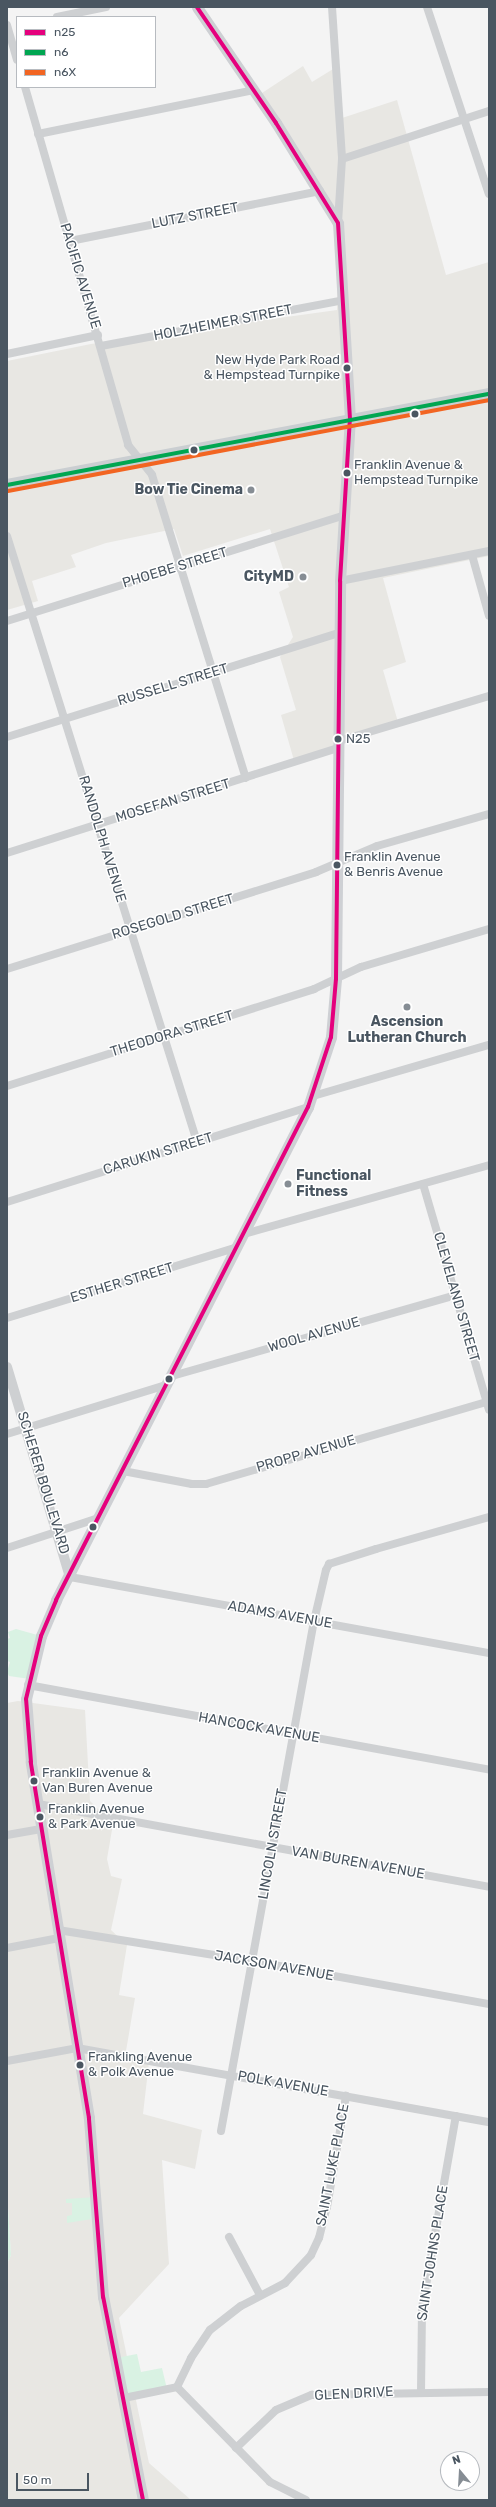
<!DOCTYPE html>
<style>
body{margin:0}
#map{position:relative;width:496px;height:2507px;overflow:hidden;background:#f4f4f4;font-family:Rubik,sans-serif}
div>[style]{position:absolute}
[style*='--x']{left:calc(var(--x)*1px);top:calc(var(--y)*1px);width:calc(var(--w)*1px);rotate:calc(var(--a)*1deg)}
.commercial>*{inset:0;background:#e8e7e3}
.green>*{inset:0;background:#d9f2e3}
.minor>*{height:8px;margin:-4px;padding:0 4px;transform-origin:4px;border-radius:4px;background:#ced0d2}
.tertiary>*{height:10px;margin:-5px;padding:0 5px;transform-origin:5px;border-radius:5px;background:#ced0d2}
.secondary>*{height:11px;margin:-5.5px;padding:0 5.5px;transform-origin:5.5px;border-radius:5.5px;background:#ced0d4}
.primary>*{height:13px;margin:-6.5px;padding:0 6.5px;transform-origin:6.5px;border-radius:6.5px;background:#caced1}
.bus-1>*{height:4px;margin:-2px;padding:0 2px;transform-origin:2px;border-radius:2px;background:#e5007d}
.bus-2>*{height:4px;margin:-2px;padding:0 2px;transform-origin:2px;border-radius:2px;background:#00a651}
.bus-3>*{height:4px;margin:-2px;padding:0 2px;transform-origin:2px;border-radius:2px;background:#f26522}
.dots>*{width:11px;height:11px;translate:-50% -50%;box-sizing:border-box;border:2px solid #fff;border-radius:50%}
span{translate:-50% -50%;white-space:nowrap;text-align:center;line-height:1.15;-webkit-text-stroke:3px #fff;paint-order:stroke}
.bus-label{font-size:13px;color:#4a5661}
.right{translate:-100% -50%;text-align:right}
.left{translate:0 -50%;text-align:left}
.street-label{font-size:14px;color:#4a5661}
.poi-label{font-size:14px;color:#4a5661;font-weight:700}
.frame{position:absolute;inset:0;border:8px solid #4a5661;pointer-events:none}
.legend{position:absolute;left:16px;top:16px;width:140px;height:72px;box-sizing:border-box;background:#fff;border:1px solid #b7bbc0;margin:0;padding:5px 7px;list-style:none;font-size:12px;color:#4a5661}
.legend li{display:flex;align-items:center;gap:8px;height:20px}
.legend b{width:20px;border:1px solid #b7bbc0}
.north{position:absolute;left:440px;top:2451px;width:40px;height:40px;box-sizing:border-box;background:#fff;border:1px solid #b7bbc0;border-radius:50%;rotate:342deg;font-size:11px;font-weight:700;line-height:16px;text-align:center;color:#4a5661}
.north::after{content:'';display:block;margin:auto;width:14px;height:18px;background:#868d94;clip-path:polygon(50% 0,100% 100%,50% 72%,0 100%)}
.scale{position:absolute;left:16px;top:2473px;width:73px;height:18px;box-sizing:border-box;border:2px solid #4a5661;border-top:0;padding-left:5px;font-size:12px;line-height:14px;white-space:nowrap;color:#4a5661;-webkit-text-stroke:3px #fff;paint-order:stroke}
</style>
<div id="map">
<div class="commercial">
<div style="clip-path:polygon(303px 66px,312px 82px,338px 66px,342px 118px,397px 100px,446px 275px,489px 262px,489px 556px,383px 578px,406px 662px,383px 670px,398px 722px,341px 739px,340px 749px,295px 764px,281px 715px,296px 710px,280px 657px,293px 637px,279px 592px,289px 587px,270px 529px,183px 556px,174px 529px,106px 543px,71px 555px,76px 567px,32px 581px,38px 601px,7px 610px,7px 361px,91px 344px,337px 310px,337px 218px,259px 95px)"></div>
<div style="clip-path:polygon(18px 1701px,85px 1710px,90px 1801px,113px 1824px,107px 1859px,111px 1876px,122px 1879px,111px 1930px,127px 1945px,119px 1995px,135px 1998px,125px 2057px,149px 2062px,143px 2114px,202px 2130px,195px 2169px,162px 2160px,169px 2264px,119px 2318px,149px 2463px,191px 2500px,7px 2500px,7px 2264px,11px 2255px,7px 2192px,7px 1703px)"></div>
</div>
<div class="green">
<div style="clip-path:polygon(16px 1629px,41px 1636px,30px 1679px,9px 1676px,7px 1672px,10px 1662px,7px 1661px,7px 1639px,10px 1638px,8px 1632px)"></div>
<div style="clip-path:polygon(7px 2193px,11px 2255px,7px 2264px)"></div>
<div style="clip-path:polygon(96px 2197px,98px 2218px,67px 2223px,67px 2216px,72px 2215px,72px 2203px,66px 2203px,66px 2199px)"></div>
<div style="clip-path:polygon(137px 2354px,141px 2372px,162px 2368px,167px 2389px,124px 2398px,116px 2358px)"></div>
</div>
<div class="minor">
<div style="--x:332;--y:7;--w:152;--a:86.2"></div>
<div style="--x:342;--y:159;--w:64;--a:93.6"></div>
<div style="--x:427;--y:7;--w:197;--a:71.7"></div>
<div style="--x:57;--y:17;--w:50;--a:-11.5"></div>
<div style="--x:7;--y:25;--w:36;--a:74"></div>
<div style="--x:25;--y:87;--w:373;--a:73.9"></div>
<div style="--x:128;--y:445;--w:38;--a:51"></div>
<div style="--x:152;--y:475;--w:317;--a:72.8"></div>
<div style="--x:38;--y:134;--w:220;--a:-11.5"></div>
<div style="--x:342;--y:159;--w:155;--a:-18.1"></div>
<div style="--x:70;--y:241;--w:255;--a:-11.3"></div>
<div style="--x:101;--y:346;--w:247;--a:-10.7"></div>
<div style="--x:7;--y:354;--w:93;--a:-11.8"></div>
<div style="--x:7;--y:536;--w:635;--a:72.59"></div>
<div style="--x:472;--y:555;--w:63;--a:74.4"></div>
<div style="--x:340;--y:581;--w:152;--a:-11.4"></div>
<div style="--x:7;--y:621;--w:352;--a:-17.4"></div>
<div style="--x:7;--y:737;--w:348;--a:-17.4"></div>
<div style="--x:339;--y:741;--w:157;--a:-16.7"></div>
<div style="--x:7;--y:853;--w:348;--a:-17.6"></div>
<div style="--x:7;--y:969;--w:324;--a:-17.4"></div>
<div style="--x:316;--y:872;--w:66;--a:-23.1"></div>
<div style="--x:377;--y:846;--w:116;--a:-15.9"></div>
<div style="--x:7;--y:1086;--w:322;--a:-17.5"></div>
<div style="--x:314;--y:989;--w:52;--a:-25.1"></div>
<div style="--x:361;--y:967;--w:134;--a:-16.5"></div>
<div style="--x:313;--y:1096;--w:183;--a:-16.2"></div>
<div style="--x:423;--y:1184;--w:235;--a:73.7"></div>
<div style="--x:7;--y:1202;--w:316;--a:-17.5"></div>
<div style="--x:244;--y:1234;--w:255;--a:-15.7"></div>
<div style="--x:7;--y:1318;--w:242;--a:-17.1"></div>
<div style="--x:172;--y:1376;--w:295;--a:-15.9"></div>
<div style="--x:7;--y:1434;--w:166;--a:-17.1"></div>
<div style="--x:123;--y:1471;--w:70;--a:10.7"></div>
<div style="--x:192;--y:1484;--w:14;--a:0"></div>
<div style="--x:206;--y:1484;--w:293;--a:-16.3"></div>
<div style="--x:7;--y:1548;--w:97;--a:-18.1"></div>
<div style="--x:70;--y:1577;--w:426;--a:10.3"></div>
<div style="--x:28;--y:1685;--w:469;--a:10.4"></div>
<div style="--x:38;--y:1804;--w:459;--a:10.4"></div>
<div style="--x:7;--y:1835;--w:36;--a:-10"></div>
<div style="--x:58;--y:1930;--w:196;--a:9.1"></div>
<div style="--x:252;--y:1961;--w:241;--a:10.3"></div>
<div style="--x:7;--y:1948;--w:53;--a:-10.9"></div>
<div style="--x:7;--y:2061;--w:71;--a:-10.5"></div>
<div style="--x:77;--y:2048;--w:419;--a:10.2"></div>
<div style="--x:221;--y:2131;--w:518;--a:-79.67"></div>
<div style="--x:314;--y:1621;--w:52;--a:-76.8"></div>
<div style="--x:326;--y:1570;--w:7;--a:-63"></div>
<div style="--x:329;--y:1564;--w:49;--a:-17.7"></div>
<div style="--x:376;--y:1549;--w:117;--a:-15.8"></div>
<div style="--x:229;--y:2237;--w:66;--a:61.9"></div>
<div style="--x:177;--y:2387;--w:32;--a:-64"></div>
<div style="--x:191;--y:2358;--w:34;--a:-56"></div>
<div style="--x:210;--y:2330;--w:39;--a:-38"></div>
<div style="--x:241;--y:2306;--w:50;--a:-27.6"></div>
<div style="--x:285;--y:2283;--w:38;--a:-47"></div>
<div style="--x:311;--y:2255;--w:19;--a:-65"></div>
<div style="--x:319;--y:2238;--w:32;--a:-76"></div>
<div style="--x:327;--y:2207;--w:113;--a:-80.3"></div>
<div style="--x:421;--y:2392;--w:84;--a:-89.3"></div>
<div style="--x:422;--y:2308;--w:195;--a:-80"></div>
<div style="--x:124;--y:2398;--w:54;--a:-11.7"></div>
<div style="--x:177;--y:2387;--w:133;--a:45.6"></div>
<div style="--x:270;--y:2482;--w:40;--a:26.6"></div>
<div style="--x:236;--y:2448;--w:55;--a:-43.5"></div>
<div style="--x:276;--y:2410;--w:39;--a:-23"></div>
<div style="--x:312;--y:2395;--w:177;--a:-1"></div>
</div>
<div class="tertiary">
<div style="--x:7;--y:1367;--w:219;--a:73.3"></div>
</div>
<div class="secondary">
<div style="--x:143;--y:2500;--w:207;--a:-101.1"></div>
<div style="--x:103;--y:2297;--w:180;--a:-94.5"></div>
<div style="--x:89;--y:2118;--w:361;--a:-99.3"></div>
<div style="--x:31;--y:1762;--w:63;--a:-94.5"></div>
<div style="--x:26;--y:1699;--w:65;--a:-76.6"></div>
<div style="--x:41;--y:1636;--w:39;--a:-67"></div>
<div style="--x:56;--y:1600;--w:554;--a:-62.93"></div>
<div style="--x:308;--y:1107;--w:74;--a:-71.8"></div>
<div style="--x:331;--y:1037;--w:58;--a:-85.1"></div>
<div style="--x:336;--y:979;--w:398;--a:-89.4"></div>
<div style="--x:340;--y:581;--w:162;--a:-86.5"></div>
<div style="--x:350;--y:419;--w:196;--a:-93.5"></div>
<div style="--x:338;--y:223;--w:118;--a:-121.8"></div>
<div style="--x:276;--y:123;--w:140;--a:-124.3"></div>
</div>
<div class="primary">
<div style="--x:7;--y:485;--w:491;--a:-10.7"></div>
</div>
<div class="bus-1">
<div style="--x:143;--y:2500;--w:207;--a:-101.1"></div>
<div style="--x:103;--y:2297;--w:180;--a:-94.5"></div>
<div style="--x:89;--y:2118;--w:361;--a:-99.3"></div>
<div style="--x:31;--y:1762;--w:63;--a:-94.5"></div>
<div style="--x:26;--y:1699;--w:65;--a:-76.6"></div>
<div style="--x:41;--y:1636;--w:39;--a:-67"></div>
<div style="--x:56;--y:1600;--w:554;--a:-62.93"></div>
<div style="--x:308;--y:1107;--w:74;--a:-71.8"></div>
<div style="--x:331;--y:1037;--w:58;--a:-85.1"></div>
<div style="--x:336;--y:979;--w:398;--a:-89.4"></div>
<div style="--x:340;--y:581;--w:162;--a:-86.5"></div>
<div style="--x:350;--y:419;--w:196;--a:-93.5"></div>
<div style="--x:338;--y:223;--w:118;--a:-121.8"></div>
<div style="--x:276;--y:123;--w:140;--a:-124.3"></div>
</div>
<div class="bus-2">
<div style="--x:7;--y:485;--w:491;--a:-10.7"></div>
</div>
<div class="bus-3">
<div style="--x:8;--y:491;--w:490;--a:-10.7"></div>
</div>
<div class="dots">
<div style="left:347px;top:368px;background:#4a5661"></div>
<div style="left:415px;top:414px;background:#4a5661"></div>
<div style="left:194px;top:450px;background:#4a5661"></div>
<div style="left:347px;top:473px;background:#4a5661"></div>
<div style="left:251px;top:490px;background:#868d94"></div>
<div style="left:303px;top:577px;background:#868d94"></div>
<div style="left:338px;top:739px;background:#4a5661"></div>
<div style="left:337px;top:865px;background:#4a5661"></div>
<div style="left:407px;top:1007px;background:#868d94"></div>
<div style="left:288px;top:1184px;background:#868d94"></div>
<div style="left:169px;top:1379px;background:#4a5661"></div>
<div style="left:93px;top:1527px;background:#4a5661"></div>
<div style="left:34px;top:1781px;background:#4a5661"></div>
<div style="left:40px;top:1817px;background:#4a5661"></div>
<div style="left:80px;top:2065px;background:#4a5661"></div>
</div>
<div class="bus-label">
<span class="right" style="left:340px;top:368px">New Hyde Park Road<br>&amp; Hempstead Turnpike</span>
<span class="left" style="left:354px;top:473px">Franklin Avenue &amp;<br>Hempstead Turnpike</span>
<span class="left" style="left:346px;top:739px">N25</span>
<span class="left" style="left:344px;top:865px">Franklin Avenue<br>&amp; Benris Avenue</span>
<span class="left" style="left:42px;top:1781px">Franklin Avenue &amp;<br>Van Buren Avenue</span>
<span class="left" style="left:48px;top:1817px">Franklin Avenue<br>&amp; Park Avenue</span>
<span class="left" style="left:88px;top:2065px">Frankling Avenue<br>&amp; Polk Avenue</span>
</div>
<div class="street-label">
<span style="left:195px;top:216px;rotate:-11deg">LUTZ STREET</span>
<span style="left:80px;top:276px;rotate:73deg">PACIFIC AVENUE</span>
<span style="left:223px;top:323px;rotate:-11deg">HOLZHEIMER STREET</span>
<span style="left:175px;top:568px;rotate:-17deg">PHOEBE STREET</span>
<span style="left:173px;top:685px;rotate:-17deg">RUSSELL STREET</span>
<span style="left:173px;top:801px;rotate:-17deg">MOSEFAN STREET</span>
<span style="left:102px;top:839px;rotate:73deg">RANDOLPH AVENUE</span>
<span style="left:173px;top:917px;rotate:-17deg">ROSEGOLD STREET</span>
<span style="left:172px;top:1034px;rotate:-17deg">THEODORA STREET</span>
<span style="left:158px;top:1154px;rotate:-17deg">CARUKIN STREET</span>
<span style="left:122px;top:1283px;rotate:-17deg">ESTHER STREET</span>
<span style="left:456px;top:1297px;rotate:74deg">CLEVELAND STREET</span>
<span style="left:314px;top:1335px;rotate:-16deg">WOOL AVENUE</span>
<span style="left:306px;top:1454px;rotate:-16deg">PROPP AVENUE</span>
<span style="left:43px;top:1483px;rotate:73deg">SCHERER BOULEVARD</span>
<span style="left:280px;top:1615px;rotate:10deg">ADAMS AVENUE</span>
<span style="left:259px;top:1728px;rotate:10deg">HANCOCK AVENUE</span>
<span style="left:273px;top:1844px;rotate:-80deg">LINCOLN STREET</span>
<span style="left:358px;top:1863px;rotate:10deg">VAN BUREN AVENUE</span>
<span style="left:274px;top:1966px;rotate:10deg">JACKSON AVENUE</span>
<span style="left:283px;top:2084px;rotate:10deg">POLK AVENUE</span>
<span style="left:333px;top:2165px;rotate:-79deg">SAINT LUKE PLACE</span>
<span style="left:433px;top:2253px;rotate:-81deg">SAINT JOHNS PLACE</span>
<span style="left:354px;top:2394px;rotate:-3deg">GLEN DRIVE</span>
</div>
<div class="poi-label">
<span class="right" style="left:243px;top:490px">Bow Tie Cinema</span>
<span class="right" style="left:294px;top:577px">CityMD</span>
<span style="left:407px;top:1030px">Ascension<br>Lutheran Church</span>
<span class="left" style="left:296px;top:1184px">Functional<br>Fitness</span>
</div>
<div class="frame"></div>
<ul class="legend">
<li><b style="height:5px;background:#e5007d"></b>n25</li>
<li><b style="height:5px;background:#00a651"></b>n6</li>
<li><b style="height:5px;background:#f26522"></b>n6X</li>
</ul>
<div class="north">N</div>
<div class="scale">50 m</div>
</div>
